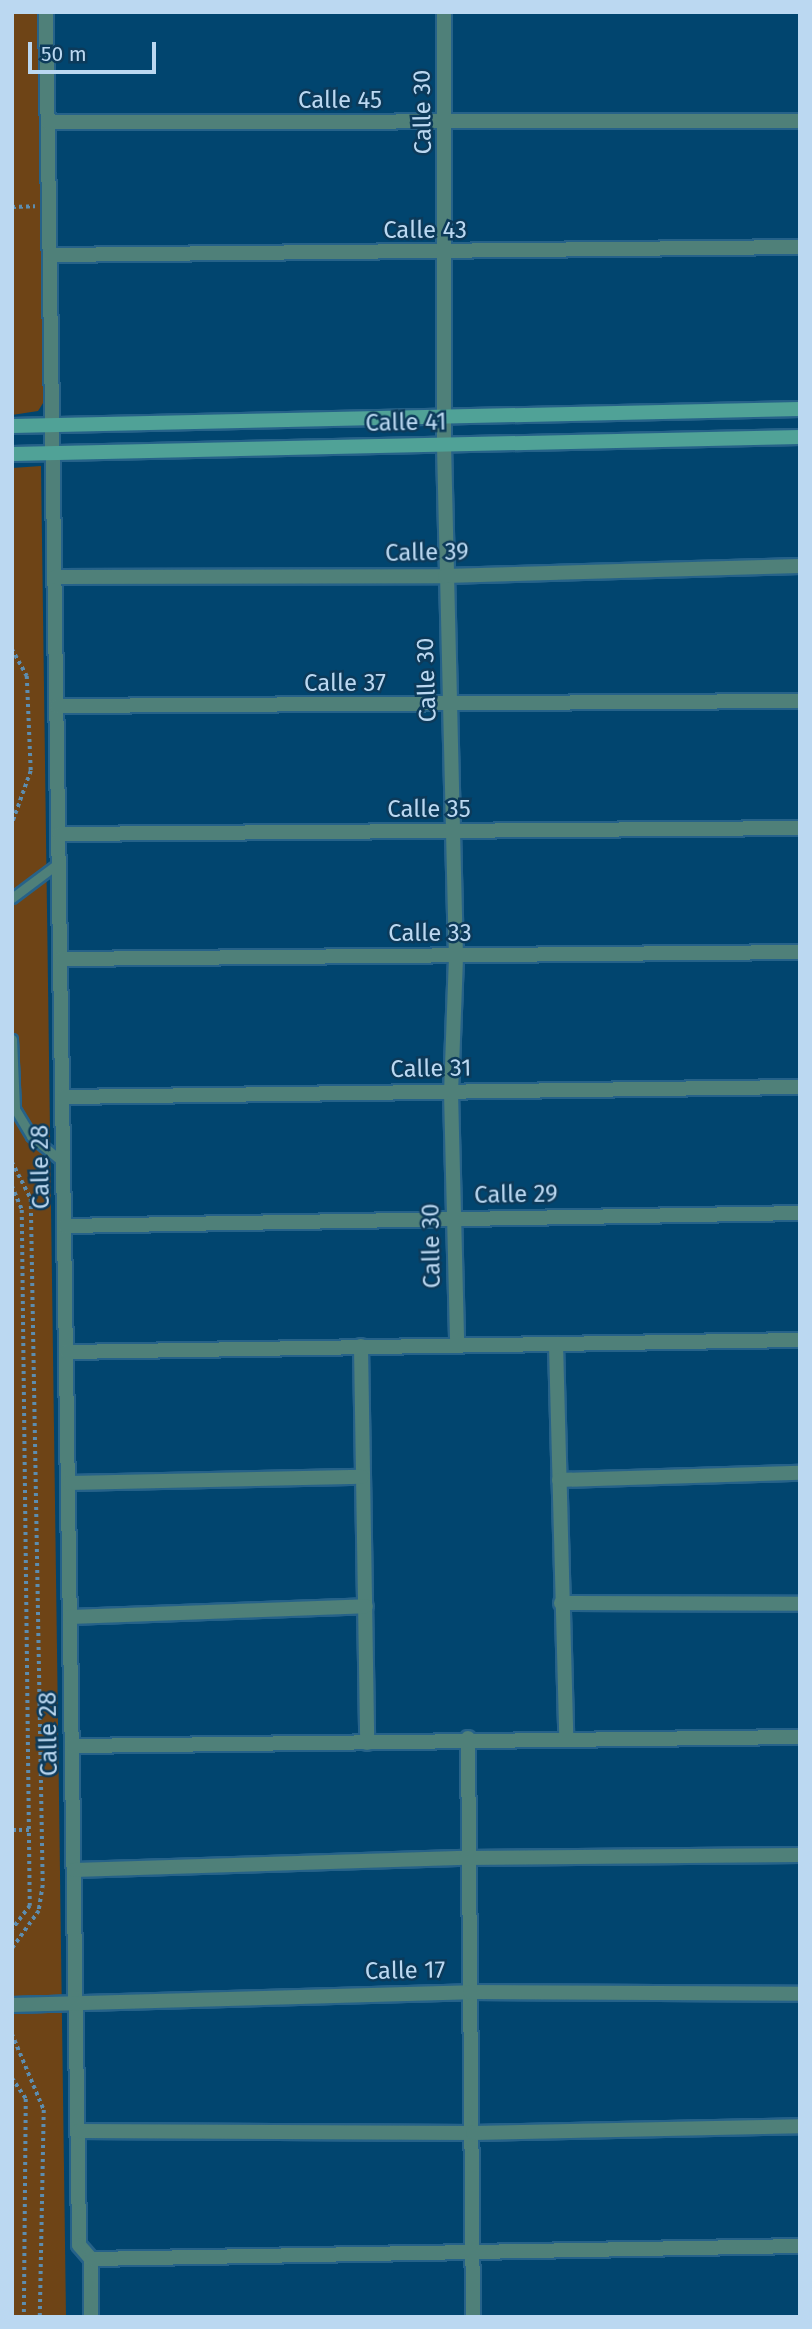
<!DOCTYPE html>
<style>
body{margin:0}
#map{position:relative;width:812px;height:2329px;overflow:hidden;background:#01456f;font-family:"Fira Sans",sans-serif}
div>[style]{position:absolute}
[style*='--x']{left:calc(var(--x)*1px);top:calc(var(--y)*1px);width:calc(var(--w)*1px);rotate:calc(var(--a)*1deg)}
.green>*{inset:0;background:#6e4416}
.path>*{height:3.5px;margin-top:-1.75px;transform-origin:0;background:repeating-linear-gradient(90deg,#5d8daf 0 3.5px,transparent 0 7px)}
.roads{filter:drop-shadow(2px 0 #266289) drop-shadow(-2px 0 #266289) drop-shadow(0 2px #266289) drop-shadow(0 -2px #266289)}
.lane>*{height:9px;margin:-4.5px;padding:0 4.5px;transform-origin:4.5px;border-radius:4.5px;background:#4f8079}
.street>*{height:14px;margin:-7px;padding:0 7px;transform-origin:7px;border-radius:7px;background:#4f8079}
.secondary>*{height:14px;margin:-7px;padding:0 7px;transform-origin:7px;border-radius:7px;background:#50a297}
span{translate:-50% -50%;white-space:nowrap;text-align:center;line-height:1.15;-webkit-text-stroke:5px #0c3a5a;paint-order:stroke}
.street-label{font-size:24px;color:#bbd8f1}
.frame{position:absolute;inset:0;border:14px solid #bbd8f1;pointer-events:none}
.scale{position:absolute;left:28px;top:42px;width:128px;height:32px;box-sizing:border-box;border:4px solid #bbd8f1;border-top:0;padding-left:9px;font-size:21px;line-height:24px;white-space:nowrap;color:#bbd8f1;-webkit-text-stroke:5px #0c3a5a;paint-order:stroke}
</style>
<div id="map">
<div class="green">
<div style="clip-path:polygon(12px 12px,40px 12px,45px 400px,38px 411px,12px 415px)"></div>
<div style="clip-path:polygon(41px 466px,66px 2317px,12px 2317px,12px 468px)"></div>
</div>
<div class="path">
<div style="--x:12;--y:207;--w:23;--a:-2"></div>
<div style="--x:12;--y:649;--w:31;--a:61"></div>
<div style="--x:27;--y:676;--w:95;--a:87.6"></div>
<div style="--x:31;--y:771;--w:56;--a:109.7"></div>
<div style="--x:12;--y:1162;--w:42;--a:62.8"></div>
<div style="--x:31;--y:1199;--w:686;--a:89"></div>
<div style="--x:43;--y:1885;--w:26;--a:99"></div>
<div style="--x:39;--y:1911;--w:47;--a:125.4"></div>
<div style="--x:12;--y:1186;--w:26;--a:67"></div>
<div style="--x:22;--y:1210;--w:696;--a:89.34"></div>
<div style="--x:30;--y:1906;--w:30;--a:127"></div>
<div style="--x:12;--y:1830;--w:17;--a:0"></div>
<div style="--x:12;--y:2034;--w:82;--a:67.2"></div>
<div style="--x:44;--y:2110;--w:207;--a:91.1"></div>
<div style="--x:12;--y:2078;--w:25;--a:56"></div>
<div style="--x:26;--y:2099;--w:218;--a:90.5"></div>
</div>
<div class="roads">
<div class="lane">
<div style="--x:12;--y:898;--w:60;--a:-36.9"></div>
<div style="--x:12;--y:1039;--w:70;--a:87.5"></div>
<div style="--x:15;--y:1109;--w:31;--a:59"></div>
<div style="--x:31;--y:1136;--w:43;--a:39.3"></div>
</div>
<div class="street">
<div style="--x:46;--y:12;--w:2233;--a:89.15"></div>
<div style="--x:79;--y:2245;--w:18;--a:49"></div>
<div style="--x:91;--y:2259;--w:58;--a:90"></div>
<div style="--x:444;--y:12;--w:433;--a:90"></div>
<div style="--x:444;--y:445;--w:512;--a:88.66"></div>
<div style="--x:456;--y:957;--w:135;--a:92.1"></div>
<div style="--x:451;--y:1092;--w:254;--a:88.6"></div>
<div style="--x:48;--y:122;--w:752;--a:-0.08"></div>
<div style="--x:50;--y:255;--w:750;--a:-0.61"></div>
<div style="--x:55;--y:577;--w:390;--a:-0.1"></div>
<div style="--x:445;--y:576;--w:355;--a:-1.6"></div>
<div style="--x:57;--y:706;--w:743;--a:-0.39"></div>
<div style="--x:59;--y:834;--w:741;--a:-0.46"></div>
<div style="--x:61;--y:959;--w:739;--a:-0.54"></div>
<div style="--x:63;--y:1097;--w:737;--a:-0.78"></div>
<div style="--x:65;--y:1226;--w:735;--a:-1.01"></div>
<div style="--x:556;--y:1344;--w:393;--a:88.5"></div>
<div style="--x:361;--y:1346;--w:397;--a:89.1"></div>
<div style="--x:67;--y:1352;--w:733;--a:-0.94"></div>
<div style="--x:559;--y:1480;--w:241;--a:-1.7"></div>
<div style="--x:69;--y:1483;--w:293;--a:-1.2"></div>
<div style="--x:561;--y:1603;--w:239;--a:0.2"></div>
<div style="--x:70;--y:1617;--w:296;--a:-2.1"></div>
<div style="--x:468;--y:1738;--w:579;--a:89.51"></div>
<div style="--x:72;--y:1746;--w:728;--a:-0.71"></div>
<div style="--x:74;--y:1870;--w:392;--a:-1.8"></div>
<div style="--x:466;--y:1858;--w:334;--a:-0.5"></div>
<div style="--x:12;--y:2005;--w:458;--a:-1.6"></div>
<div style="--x:470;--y:1992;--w:330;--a:0.3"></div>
<div style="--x:78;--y:2131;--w:395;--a:0.3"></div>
<div style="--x:473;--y:2133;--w:327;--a:-1.2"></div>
<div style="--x:91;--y:2259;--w:709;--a:-1.05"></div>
</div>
<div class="secondary">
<div style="--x:12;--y:426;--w:788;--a:-1.24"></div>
<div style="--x:12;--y:454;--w:788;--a:-1.24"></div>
</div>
</div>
<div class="street-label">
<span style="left:340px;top:101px">Calle 45</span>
<span style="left:423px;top:112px;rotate:-91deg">Calle 30</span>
<span style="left:425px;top:231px">Calle 43</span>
<span style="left:406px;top:423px;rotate:-1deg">Calle 41</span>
<span style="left:427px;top:553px;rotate:-1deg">Calle 39</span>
<span style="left:427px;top:680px;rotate:-92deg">Calle 30</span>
<span style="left:345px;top:684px">Calle 37</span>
<span style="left:429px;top:810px">Calle 35</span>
<span style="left:430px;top:934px">Calle 33</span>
<span style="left:431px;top:1069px;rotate:-1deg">Calle 31</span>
<span style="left:41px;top:1167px;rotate:-91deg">Calle 28</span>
<span style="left:516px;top:1195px;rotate:-1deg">Calle 29</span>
<span style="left:432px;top:1246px;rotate:-91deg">Calle 30</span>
<span style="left:49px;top:1734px;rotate:-91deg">Calle 28</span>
<span style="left:405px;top:1971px;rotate:-1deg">Calle 17</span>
</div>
<div class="frame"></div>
<div class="scale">50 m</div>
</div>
